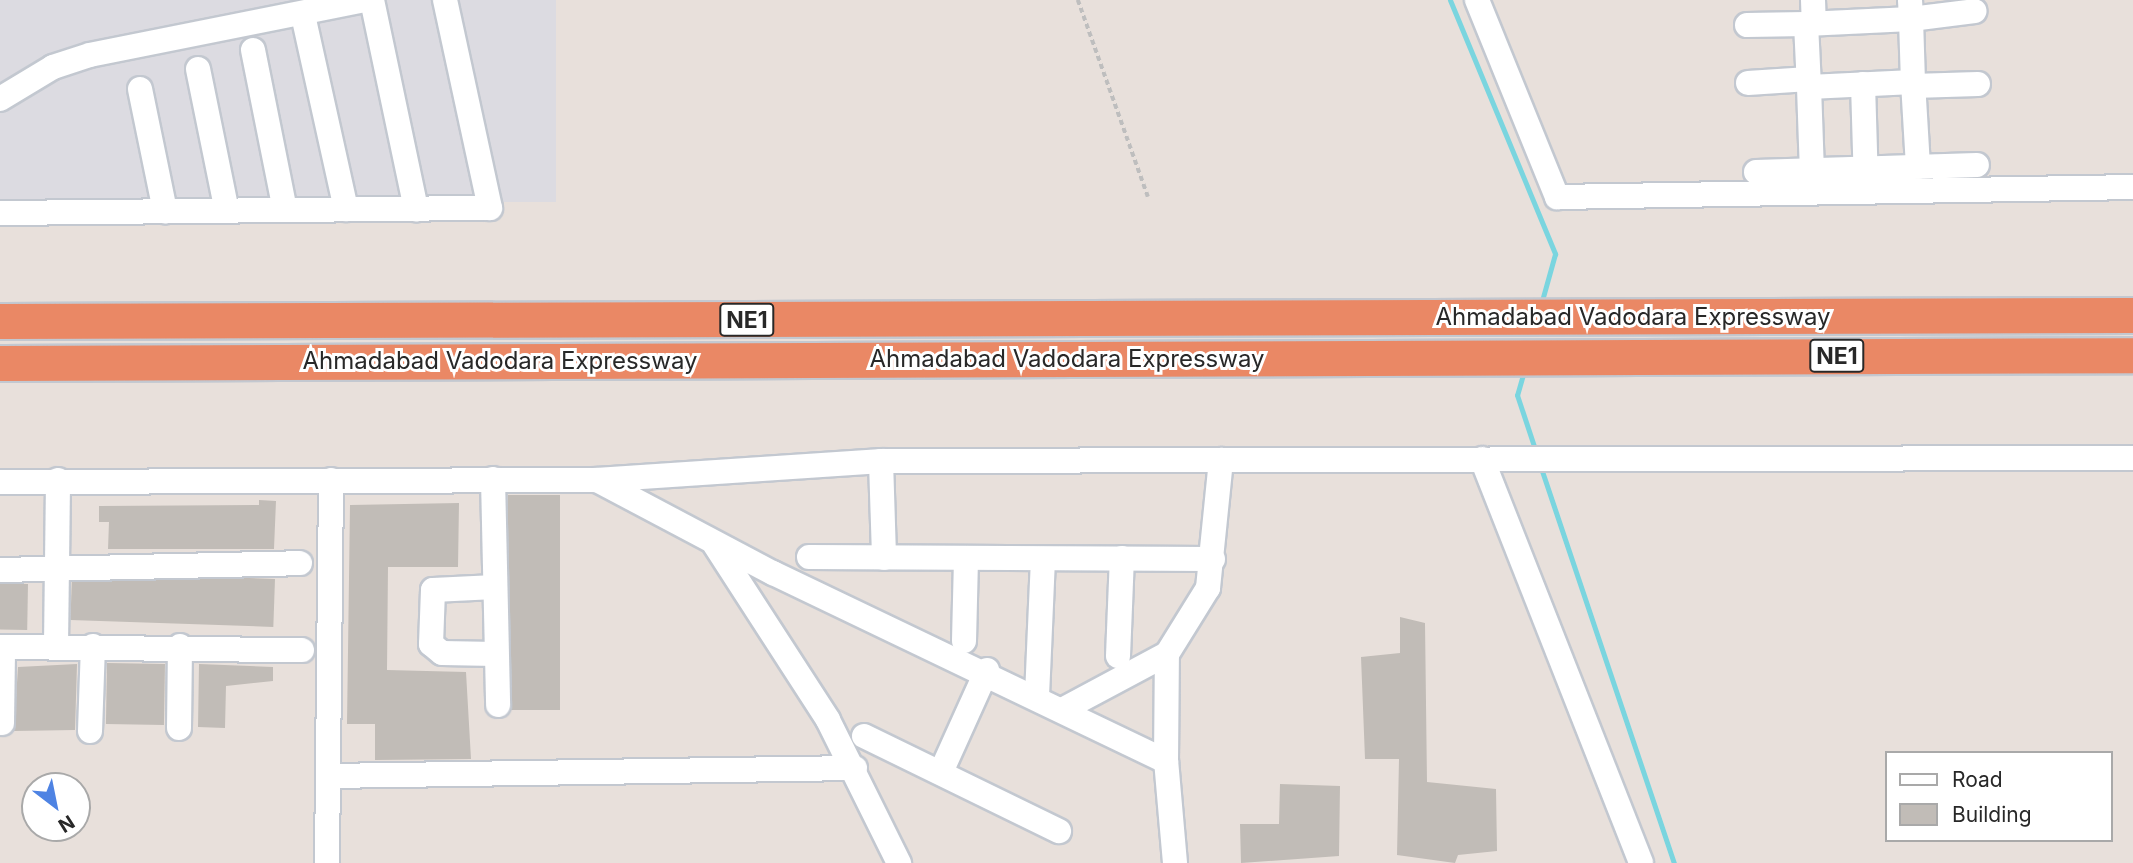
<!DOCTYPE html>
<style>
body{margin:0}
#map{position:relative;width:2133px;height:863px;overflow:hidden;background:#e8e0db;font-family:Inter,sans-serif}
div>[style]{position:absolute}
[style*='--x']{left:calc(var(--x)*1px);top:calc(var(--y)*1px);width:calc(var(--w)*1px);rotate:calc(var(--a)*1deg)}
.industrial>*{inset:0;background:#dcdbe1;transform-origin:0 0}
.stream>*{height:5px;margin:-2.5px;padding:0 2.5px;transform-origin:2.5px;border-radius:2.5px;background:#7ad5df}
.building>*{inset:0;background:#c1bcb7;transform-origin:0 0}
.path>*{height:3.5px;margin-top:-1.75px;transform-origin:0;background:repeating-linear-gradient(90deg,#bebebe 0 5px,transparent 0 8.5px)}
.roads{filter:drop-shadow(2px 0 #c3c8d0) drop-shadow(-2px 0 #c3c8d0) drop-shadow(0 2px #c3c8d0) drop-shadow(0 -2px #c3c8d0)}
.minor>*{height:24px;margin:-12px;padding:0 12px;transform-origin:12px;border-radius:12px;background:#fff}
.highway>*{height:35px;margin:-17.5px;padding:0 17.5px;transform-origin:17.5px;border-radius:17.5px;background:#ea8865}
span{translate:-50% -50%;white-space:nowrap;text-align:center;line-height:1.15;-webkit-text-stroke:6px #fff;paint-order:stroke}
.shield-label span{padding:2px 5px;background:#fff;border:2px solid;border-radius:5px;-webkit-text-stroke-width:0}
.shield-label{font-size:23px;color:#282828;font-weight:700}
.street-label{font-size:24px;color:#282828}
.legend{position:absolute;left:1885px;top:751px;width:228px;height:91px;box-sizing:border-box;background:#fff;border:2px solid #a9a9a9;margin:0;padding:9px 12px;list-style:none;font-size:21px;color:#282828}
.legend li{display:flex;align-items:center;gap:14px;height:35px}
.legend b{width:35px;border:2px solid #a9a9a9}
.north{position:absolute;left:21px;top:772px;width:70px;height:70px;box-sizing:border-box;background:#fff;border:2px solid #a9a9a9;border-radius:50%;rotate:148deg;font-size:19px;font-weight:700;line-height:28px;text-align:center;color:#282828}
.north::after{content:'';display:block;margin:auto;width:24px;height:32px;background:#4e83e3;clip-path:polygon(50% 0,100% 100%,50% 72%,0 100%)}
</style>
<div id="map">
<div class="industrial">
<div style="left:0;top:0;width:556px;height:202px"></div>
</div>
<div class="stream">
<div style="--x:1450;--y:0;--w:275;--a:67.5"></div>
<div style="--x:1555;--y:254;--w:52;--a:105.6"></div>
<div style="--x:1524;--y:371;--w:25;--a:106"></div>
<div style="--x:1517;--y:395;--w:60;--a:71.6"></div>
<div style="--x:1541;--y:468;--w:417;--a:71.4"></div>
</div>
<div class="building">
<div style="left:508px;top:495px;width:52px;height:215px"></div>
<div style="clip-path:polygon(259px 500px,276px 501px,274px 549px,108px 549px,109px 522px,99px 522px,99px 506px,259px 505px)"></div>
<div style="clip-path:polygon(459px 503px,458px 567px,388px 567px,387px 670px,466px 672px,471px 759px,375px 760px,375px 724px,347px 724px,350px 505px)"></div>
<div style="left:275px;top:579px;width:48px;height:203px;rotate:92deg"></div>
<div style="left:28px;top:584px;width:46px;height:28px;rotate:91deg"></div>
<div style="clip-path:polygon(1400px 617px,1425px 623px,1427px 782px,1496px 789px,1497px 851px,1458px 855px,1455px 863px,1397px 855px,1399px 759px,1365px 759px,1361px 657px,1400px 653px)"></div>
<div style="left:107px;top:663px;width:58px;height:61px;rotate:1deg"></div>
<div style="clip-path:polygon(77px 664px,75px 730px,14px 731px,18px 667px)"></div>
<div style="clip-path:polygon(199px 664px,273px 667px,273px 681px,226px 686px,225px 728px,198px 727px)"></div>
<div style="clip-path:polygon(1280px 784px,1340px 786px,1339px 856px,1241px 863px,1240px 824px,1279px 824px)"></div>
</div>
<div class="path">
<div style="--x:1078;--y:0;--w:209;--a:70.4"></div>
</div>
<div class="roads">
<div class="minor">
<div style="--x:372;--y:0;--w:214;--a:78.1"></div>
<div style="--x:1477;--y:0;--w:213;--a:67.9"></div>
<div style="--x:1557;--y:197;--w:576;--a:-0.99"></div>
<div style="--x:1813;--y:0;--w:23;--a:88"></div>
<div style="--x:1910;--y:0;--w:19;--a:87"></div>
<div style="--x:1911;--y:19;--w:64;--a:-7.1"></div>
<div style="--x:303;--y:15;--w:199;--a:77.5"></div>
<div style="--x:1911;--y:19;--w:63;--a:88.2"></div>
<div style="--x:1913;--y:82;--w:104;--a:177.2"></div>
<div style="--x:1809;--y:87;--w:63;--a:-92.7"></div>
<div style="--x:1806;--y:24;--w:105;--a:-2.7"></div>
<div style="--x:1747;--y:25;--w:59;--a:-1"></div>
<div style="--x:253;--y:50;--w:163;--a:78.7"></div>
<div style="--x:198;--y:69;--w:145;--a:78.5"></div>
<div style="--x:1913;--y:82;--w:85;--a:86.6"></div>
<div style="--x:1748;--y:83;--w:61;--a:-3.8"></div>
<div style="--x:1863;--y:84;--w:100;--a:88.3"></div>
<div style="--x:1913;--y:86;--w:65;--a:-1.8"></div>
<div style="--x:1809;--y:87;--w:84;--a:88"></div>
<div style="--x:140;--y:89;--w:125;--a:78.4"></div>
<div style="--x:0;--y:99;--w:62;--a:-31.1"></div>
<div style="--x:53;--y:67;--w:39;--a:-18"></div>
<div style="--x:90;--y:55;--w:281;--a:-11.3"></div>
<div style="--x:1756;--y:172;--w:221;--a:-1.8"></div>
<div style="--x:0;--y:213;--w:490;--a:-0.6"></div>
<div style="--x:490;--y:208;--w:213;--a:-102.2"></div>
<div style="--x:1482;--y:459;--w:434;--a:68.5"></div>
<div style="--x:881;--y:461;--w:97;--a:88.2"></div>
<div style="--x:493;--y:479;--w:226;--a:88.7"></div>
<div style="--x:597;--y:480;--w:199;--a:27.9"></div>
<div style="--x:773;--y:573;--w:436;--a:25.6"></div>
<div style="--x:0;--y:482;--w:597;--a:-0.19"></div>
<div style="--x:597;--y:480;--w:285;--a:-3.8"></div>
<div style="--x:881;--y:461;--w:1252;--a:-0.14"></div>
<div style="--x:715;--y:545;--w:208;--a:57.1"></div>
<div style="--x:828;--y:720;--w:160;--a:63.6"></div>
<div style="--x:809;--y:557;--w:404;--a:0.3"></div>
<div style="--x:0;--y:570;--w:300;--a:-1.3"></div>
<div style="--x:495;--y:587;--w:62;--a:177.2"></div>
<div style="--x:433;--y:590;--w:54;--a:92.1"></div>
<div style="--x:431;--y:644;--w:14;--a:39"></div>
<div style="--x:442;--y:653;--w:54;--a:1.1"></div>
<div style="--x:964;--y:641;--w:82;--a:-88.6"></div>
<div style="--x:56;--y:646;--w:166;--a:-89.3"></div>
<div style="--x:0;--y:647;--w:302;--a:0.6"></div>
<div style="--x:1118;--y:656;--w:98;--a:-87.7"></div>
<div style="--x:1037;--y:696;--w:136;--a:-87.5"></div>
<div style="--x:1062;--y:710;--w:119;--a:-28.1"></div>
<div style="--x:2;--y:723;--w:76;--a:-89.2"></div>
<div style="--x:179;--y:728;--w:82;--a:-89.3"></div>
<div style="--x:90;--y:731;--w:85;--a:-88"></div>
<div style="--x:864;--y:736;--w:217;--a:26"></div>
<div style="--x:941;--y:772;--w:112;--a:-65.7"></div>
<div style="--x:328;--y:776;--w:527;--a:-0.87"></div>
<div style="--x:327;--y:863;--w:383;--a:-89.4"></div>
<div style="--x:1175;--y:863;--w:102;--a:-95"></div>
<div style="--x:1166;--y:761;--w:107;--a:-89.5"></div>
<div style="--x:1167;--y:654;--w:78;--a:-58.2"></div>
<div style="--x:1208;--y:588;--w:129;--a:-84.2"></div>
</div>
<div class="highway">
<div style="--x:0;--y:321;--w:2133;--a:-0.16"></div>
<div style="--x:0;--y:363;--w:2133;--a:-0.21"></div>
</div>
</div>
<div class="shield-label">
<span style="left:747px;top:320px">NE1</span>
<span style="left:1837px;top:356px">NE1</span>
</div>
<div class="street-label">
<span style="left:1633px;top:317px">Ahmadabad Vadodara Expressway</span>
<span style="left:1067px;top:359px">Ahmadabad Vadodara Expressway</span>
<span style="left:500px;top:361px">Ahmadabad Vadodara Expressway</span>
</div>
<ul class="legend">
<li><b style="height:9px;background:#fff"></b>Road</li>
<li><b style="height:19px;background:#c1bcb7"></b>Building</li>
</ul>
<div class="north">N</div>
</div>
